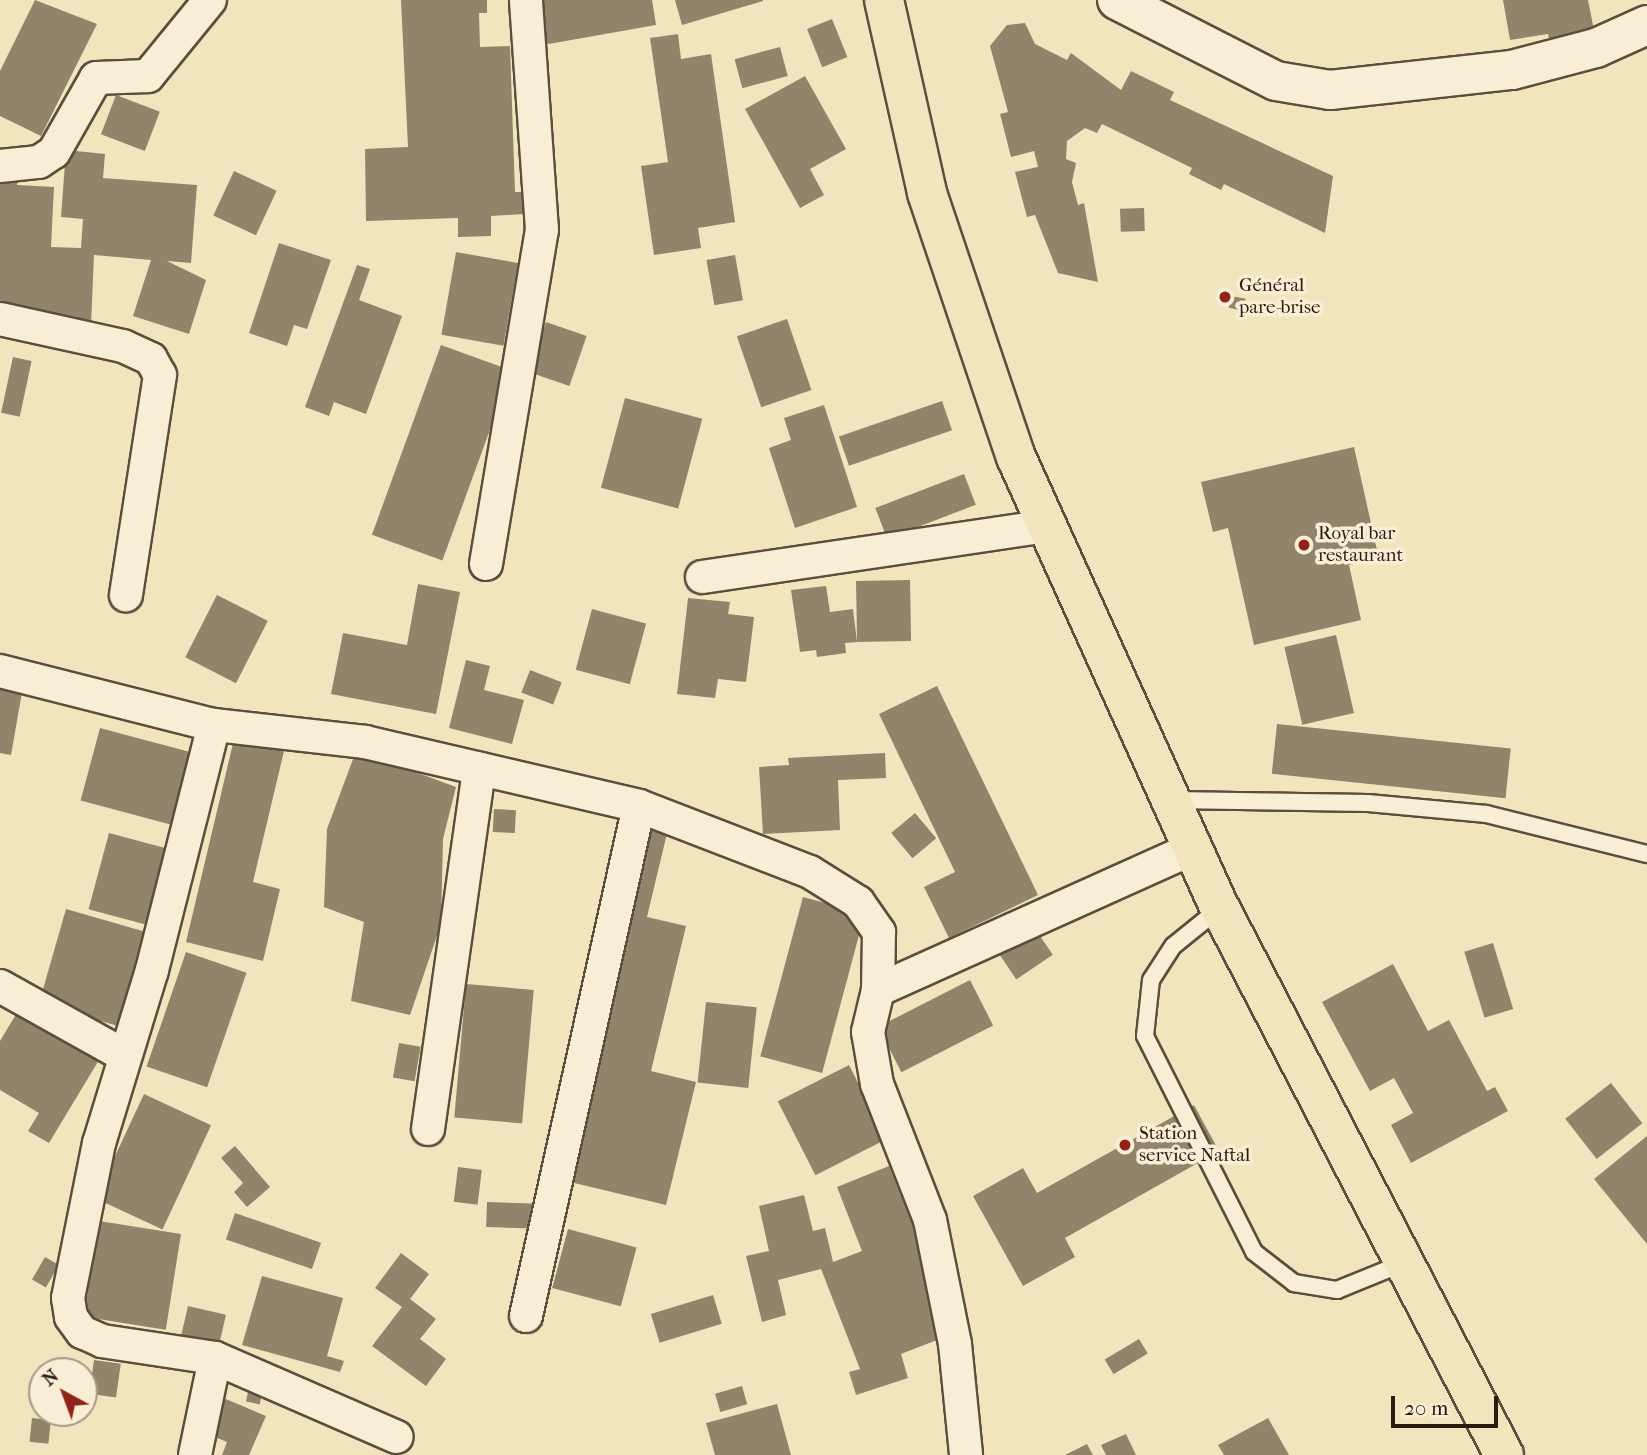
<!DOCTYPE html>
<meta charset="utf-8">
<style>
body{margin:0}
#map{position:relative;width:1647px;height:1455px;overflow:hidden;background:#f2e5be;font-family:"IM FELL French Canon",serif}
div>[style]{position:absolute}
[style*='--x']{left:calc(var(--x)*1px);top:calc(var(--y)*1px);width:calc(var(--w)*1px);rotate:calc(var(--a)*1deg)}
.building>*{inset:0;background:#91846a;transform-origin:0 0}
.roads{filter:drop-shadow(2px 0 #5a4e3c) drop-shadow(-2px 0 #5a4e3c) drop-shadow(0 2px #5a4e3c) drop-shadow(0 -2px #5a4e3c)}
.lane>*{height:16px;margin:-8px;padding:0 8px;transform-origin:8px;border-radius:8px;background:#f7eed5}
.street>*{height:32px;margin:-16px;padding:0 16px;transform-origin:16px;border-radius:16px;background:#f7eed5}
.secondary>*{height:38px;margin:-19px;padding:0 19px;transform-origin:19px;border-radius:19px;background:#f7eed5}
.primary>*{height:38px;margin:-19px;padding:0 19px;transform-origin:19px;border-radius:19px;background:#f2e5be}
.dots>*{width:19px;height:19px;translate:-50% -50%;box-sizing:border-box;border:4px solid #f7eed5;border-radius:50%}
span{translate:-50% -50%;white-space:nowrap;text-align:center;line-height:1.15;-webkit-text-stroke:7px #f7eed5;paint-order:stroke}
.poi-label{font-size:19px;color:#281b10}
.left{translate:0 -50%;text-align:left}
.north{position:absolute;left:28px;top:1357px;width:70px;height:70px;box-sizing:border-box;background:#f7eed5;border:2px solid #a49a86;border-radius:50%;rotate:319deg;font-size:19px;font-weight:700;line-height:28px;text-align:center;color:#281b10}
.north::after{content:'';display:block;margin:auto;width:24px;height:32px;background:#8f2418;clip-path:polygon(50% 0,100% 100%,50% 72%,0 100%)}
.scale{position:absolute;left:1391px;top:1396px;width:107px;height:32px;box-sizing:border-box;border:4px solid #281b10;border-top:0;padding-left:9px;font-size:21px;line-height:24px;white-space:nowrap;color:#281b10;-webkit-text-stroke:5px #f7eed5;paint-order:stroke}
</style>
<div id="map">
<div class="building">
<div style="clip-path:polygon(35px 0,97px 24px,41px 136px,0 116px,0 71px)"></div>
<div style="clip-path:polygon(401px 0,487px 0,487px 13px,479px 13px,480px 47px,510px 46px,515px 192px,524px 192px,524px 214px,491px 216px,491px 236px,458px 237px,458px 218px,366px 221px,365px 149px,408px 147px)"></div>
<div style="clip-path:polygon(535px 0,652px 0,656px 25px,543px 45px)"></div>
<div style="clip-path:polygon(675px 0,763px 0,763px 1px,682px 25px)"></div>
<div style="clip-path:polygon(1503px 0,1588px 0,1595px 35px,1550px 44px,1548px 34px,1510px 40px)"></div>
<div style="left:832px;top:19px;width:41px;height:27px;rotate:68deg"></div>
<div style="clip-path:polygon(1025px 23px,1035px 44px,1067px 60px,1071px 53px,1121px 90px,1131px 71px,1174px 92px,1170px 100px,1333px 176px,1325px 233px,1224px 184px,1221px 190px,1189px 174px,1192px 168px,1102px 124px,1097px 133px,1085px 128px,1067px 141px,1066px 159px,1076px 163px,1072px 182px,1078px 205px,1084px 203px,1098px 282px,1058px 273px,1035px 215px,1027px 217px,1015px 172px,1038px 167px,1034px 151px,1011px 157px,1000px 114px,1008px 112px,990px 46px,1007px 25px)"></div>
<div style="clip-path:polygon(678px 34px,681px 59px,711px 54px,735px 222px,698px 228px,701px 248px,654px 255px,641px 166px,668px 162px,650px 38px)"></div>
<div style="left:780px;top:47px;width:30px;height:47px;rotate:75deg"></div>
<div style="clip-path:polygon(805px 76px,846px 149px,810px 169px,824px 195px,800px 208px,745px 109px)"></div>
<div style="left:116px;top:95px;width:47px;height:42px;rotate:21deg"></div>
<div style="clip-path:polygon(66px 150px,105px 154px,103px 178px,197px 185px,191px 263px,167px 261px,206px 280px,189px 334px,133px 316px,151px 260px,94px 255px,91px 325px,0 321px,0 170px,18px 170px,17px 185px,54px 187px,51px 247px,81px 248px,83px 219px,61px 217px)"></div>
<div style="left:234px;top:171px;width:47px;height:49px;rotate:25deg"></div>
<div style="left:1144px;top:208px;width:23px;height:24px;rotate:88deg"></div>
<div style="clip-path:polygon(279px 243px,331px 260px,307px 329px,294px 325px,287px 346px,249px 333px)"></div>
<div style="left:456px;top:252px;width:63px;height:84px;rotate:10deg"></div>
<div style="left:735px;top:255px;width:46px;height:29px;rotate:80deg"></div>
<div style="clip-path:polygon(357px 265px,370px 269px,359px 300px,402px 316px,366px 414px,334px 402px,329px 416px,305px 407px)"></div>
<div style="left:1231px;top:296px;width:15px;height:12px;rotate:11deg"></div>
<div style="left:787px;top:319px;width:75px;height:53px;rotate:71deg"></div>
<div style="left:546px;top:322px;width:43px;height:53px;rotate:19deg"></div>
<div style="left:441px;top:345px;width:75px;height:202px;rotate:20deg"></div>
<div style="left:13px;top:357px;width:19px;height:57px;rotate:12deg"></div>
<div style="left:625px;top:398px;width:80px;height:93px;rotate:15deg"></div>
<div style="left:942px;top:401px;width:31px;height:109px;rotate:71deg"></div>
<div style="clip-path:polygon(824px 405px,857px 507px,795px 528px,769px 448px,791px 440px,784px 418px)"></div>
<div style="clip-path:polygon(1354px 447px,1379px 559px,1349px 565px,1361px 620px,1254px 645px,1228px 528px,1213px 532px,1201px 482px)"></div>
<div style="left:964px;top:474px;width:33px;height:95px;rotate:69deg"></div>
<div style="left:910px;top:580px;width:61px;height:54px;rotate:89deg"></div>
<div style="clip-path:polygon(418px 584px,460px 592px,436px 714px,331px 694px,343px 633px,407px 645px)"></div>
<div style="clip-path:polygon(826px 586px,830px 612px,853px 609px,857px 642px,845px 643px,846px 653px,817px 657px,816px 650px,800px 652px,791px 590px)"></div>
<div style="left:217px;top:595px;width:57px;height:70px;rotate:27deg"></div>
<div style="clip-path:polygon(688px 598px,730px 602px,728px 614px,754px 617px,746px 682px,718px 679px,715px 698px,677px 694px)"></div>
<div style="left:592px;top:609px;width:56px;height:63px;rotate:15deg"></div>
<div style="left:1336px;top:635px;width:80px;height:53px;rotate:77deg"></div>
<div style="clip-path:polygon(466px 660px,490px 666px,484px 690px,524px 700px,512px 744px,449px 728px)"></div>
<div style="left:530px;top:670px;width:34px;height:24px;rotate:21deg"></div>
<div style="clip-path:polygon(0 677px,24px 681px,11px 755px,0 753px)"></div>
<div style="clip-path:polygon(937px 686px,1038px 895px,949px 938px,924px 887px,955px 872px,879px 714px)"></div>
<div style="left:1277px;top:724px;width:235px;height:50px;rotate:6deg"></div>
<div style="left:100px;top:728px;width:94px;height:75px;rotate:15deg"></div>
<div style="clip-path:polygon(234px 739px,284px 751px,253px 882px,280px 889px,263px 961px,186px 942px)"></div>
<div style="clip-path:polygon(359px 743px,380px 759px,456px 787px,443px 839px,441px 924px,410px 1015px,351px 1001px,364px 922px,324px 907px,327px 829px)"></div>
<div style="clip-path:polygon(885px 753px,886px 778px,838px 780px,840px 830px,763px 834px,759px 767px,789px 765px,788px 758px)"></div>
<div style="left:494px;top:809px;width:22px;height:23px;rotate:3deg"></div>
<div style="left:915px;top:813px;width:33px;height:31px;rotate:50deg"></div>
<div style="clip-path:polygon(653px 821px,669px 825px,647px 917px,686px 926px,651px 1071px,696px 1082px,666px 1205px,566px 1181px)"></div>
<div style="left:109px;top:833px;width:60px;height:79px;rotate:15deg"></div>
<div style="left:803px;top:897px;width:64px;height:165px;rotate:15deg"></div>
<div style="left:66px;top:909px;width:85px;height:98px;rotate:16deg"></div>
<div style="left:1036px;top:930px;width:30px;height:44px;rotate:56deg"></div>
<div style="left:1493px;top:943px;width:69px;height:30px;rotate:73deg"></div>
<div style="left:186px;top:952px;width:64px;height:121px;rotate:19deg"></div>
<div style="clip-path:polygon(1393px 964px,1428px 1031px,1449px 1020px,1487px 1091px,1495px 1087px,1508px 1111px,1411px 1163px,1391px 1125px,1413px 1113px,1394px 1078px,1370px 1091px,1322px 1002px)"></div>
<div style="left:970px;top:980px;width:51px;height:103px;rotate:63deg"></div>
<div style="left:466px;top:984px;width:68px;height:134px;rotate:5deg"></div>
<div style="left:706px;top:1002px;width:51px;height:81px;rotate:6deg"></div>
<div style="clip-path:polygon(18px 1011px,99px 1060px,49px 1143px,28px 1131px,39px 1113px,0 1090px,0 1041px)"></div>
<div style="left:399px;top:1043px;width:22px;height:35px;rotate:10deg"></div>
<div style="left:849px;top:1065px;width:83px;height:80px;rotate:63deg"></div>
<div style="left:1611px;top:1083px;width:51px;height:58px;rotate:52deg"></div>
<div style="left:144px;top:1094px;width:74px;height:115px;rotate:25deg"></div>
<div style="clip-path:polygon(1194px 1105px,1219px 1151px,1065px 1238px,1075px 1257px,1023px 1286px,973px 1196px,1023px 1168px,1037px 1193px)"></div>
<div style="clip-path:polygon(1647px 1136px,1647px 1244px,1594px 1179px)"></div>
<div style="clip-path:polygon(235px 1146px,270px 1187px,247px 1207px,234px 1192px,243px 1183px,221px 1158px)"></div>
<div style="clip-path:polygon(889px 1166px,955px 1333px,901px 1354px,908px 1378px,856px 1395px,849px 1372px,860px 1369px,821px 1269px,778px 1280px,786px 1315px,762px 1322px,746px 1256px,769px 1251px,759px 1206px,804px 1195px,813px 1231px,825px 1228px,833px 1262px,862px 1251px,837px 1187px)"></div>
<div style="left:458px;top:1167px;width:24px;height:35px;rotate:7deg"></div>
<div style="left:487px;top:1202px;width:52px;height:25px;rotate:2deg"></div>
<div style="left:235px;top:1213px;width:91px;height:28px;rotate:19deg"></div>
<div style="left:99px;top:1221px;width:83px;height:97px;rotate:9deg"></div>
<div style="left:568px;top:1229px;width:71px;height:61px;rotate:15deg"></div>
<div style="clip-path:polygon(401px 1253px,429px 1274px,410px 1299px,436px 1319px,420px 1339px,446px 1359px,426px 1386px,372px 1346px,402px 1307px,375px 1288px)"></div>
<div style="left:45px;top:1257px;width:16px;height:26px;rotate:30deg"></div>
<div style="clip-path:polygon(262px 1276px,343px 1298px,327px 1356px,344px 1361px,340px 1372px,242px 1345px)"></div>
<div style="left:713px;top:1295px;width:30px;height:65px;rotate:73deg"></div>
<div style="left:188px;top:1306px;width:39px;height:32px;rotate:13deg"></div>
<div style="left:1139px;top:1339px;width:17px;height:40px;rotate:59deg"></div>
<div style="left:94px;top:1360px;width:27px;height:34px;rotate:8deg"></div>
<div style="left:251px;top:1378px;width:14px;height:24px;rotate:12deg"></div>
<div style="left:742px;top:1386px;width:19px;height:28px;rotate:74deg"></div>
<div style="clip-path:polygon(221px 1397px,266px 1416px,249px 1455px,222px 1455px,227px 1442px,205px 1433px)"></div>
<div style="clip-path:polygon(777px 1404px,791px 1455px,715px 1455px,706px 1423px)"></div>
<div style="left:32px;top:1418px;width:19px;height:24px;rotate:6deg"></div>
<div style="clip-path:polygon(1268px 1418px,1289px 1455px,1224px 1455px,1218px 1445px)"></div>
<div style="clip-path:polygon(1126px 1434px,1136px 1455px,1106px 1455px,1101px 1445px)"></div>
<div style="clip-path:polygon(1087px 1444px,1093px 1455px,1065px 1455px)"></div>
</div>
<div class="roads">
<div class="lane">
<div style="--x:1173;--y:800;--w:195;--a:0.9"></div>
<div style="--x:1368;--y:803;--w:119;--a:5.3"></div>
<div style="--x:1486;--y:814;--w:166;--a:14"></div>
<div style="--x:1220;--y:908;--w:60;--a:141"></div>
<div style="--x:1173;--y:946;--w:40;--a:122.9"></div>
<div style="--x:1151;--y:980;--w:56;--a:96.1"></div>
<div style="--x:1145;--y:1036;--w:242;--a:63.2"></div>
<div style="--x:1254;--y:1252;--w:51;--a:37.8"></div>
<div style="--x:1294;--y:1283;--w:44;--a:9.2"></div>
<div style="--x:1337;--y:1290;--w:74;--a:-22.1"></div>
</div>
<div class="street">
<div style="--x:0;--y:166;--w:39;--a:-6"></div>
<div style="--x:39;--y:162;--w:18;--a:-34"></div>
<div style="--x:54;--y:152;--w:85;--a:-60.4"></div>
<div style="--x:96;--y:78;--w:52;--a:-2.2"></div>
<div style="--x:148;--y:76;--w:98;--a:-50.8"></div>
<div style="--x:0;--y:319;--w:126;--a:12.4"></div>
<div style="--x:123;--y:346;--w:31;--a:25"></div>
<div style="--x:151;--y:359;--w:18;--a:61"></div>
<div style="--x:160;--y:375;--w:223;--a:98.8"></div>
<div style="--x:486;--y:564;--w:339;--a:-80.5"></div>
<div style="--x:542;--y:230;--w:231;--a:-94"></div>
<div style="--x:702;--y:577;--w:350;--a:-8.4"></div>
<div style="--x:0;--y:671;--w:221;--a:14.2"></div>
<div style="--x:214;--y:725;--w:152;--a:6.4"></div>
<div style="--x:365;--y:742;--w:281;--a:13.1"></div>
<div style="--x:639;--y:806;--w:183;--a:21.1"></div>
<div style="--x:810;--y:872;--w:57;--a:32"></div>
<div style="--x:858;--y:902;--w:37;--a:55"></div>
<div style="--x:879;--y:932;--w:58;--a:91"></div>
<div style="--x:878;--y:990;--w:43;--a:103.4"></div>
<div style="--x:868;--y:1032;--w:53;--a:80.2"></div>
<div style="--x:877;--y:1084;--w:146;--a:68.7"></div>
<div style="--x:930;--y:1220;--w:126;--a:78.6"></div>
<div style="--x:955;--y:1344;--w:112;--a:84.3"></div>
<div style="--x:214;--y:725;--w:253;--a:104.2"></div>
<div style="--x:152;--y:970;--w:181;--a:107"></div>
<div style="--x:99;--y:1143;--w:158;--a:101.3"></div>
<div style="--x:68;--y:1298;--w:19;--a:81"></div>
<div style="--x:71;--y:1317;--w:19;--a:54"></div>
<div style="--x:82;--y:1332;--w:22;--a:24"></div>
<div style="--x:102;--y:1341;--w:114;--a:8.6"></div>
<div style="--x:215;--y:1358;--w:198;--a:23.5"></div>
<div style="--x:0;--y:986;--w:143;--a:29.2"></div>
<div style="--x:878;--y:990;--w:344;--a:-24.2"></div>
<div style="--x:428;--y:1129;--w:364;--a:-81.9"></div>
<div style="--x:526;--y:1316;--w:522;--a:-77.51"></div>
<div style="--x:195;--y:1455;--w:99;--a:-78.3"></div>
</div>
<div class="secondary">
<div style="--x:1117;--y:0;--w:178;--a:27"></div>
<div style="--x:1276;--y:81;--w:55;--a:9.5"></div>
<div style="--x:1330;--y:90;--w:183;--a:-6.3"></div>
<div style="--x:1512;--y:70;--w:87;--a:-14.7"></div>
<div style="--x:1596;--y:48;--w:56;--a:-24.3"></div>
</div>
<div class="primary">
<div style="--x:884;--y:0;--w:198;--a:77.4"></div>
<div style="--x:927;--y:193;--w:279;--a:71.4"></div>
<div style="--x:1016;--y:457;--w:495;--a:65.7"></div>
<div style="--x:1220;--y:908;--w:616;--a:62.56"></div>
</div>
</div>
<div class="dots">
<div style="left:1225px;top:297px;background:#8f2418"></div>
<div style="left:1304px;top:545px;background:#8f2418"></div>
<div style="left:1125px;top:1145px;background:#8f2418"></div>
</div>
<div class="poi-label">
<span class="left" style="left:1239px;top:297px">Général<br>pare-brise</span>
<span class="left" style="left:1318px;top:545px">Royal bar<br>restaurant</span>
<span class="left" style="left:1139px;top:1145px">Station<br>service Naftal</span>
</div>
<div class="north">N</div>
<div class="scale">20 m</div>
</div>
